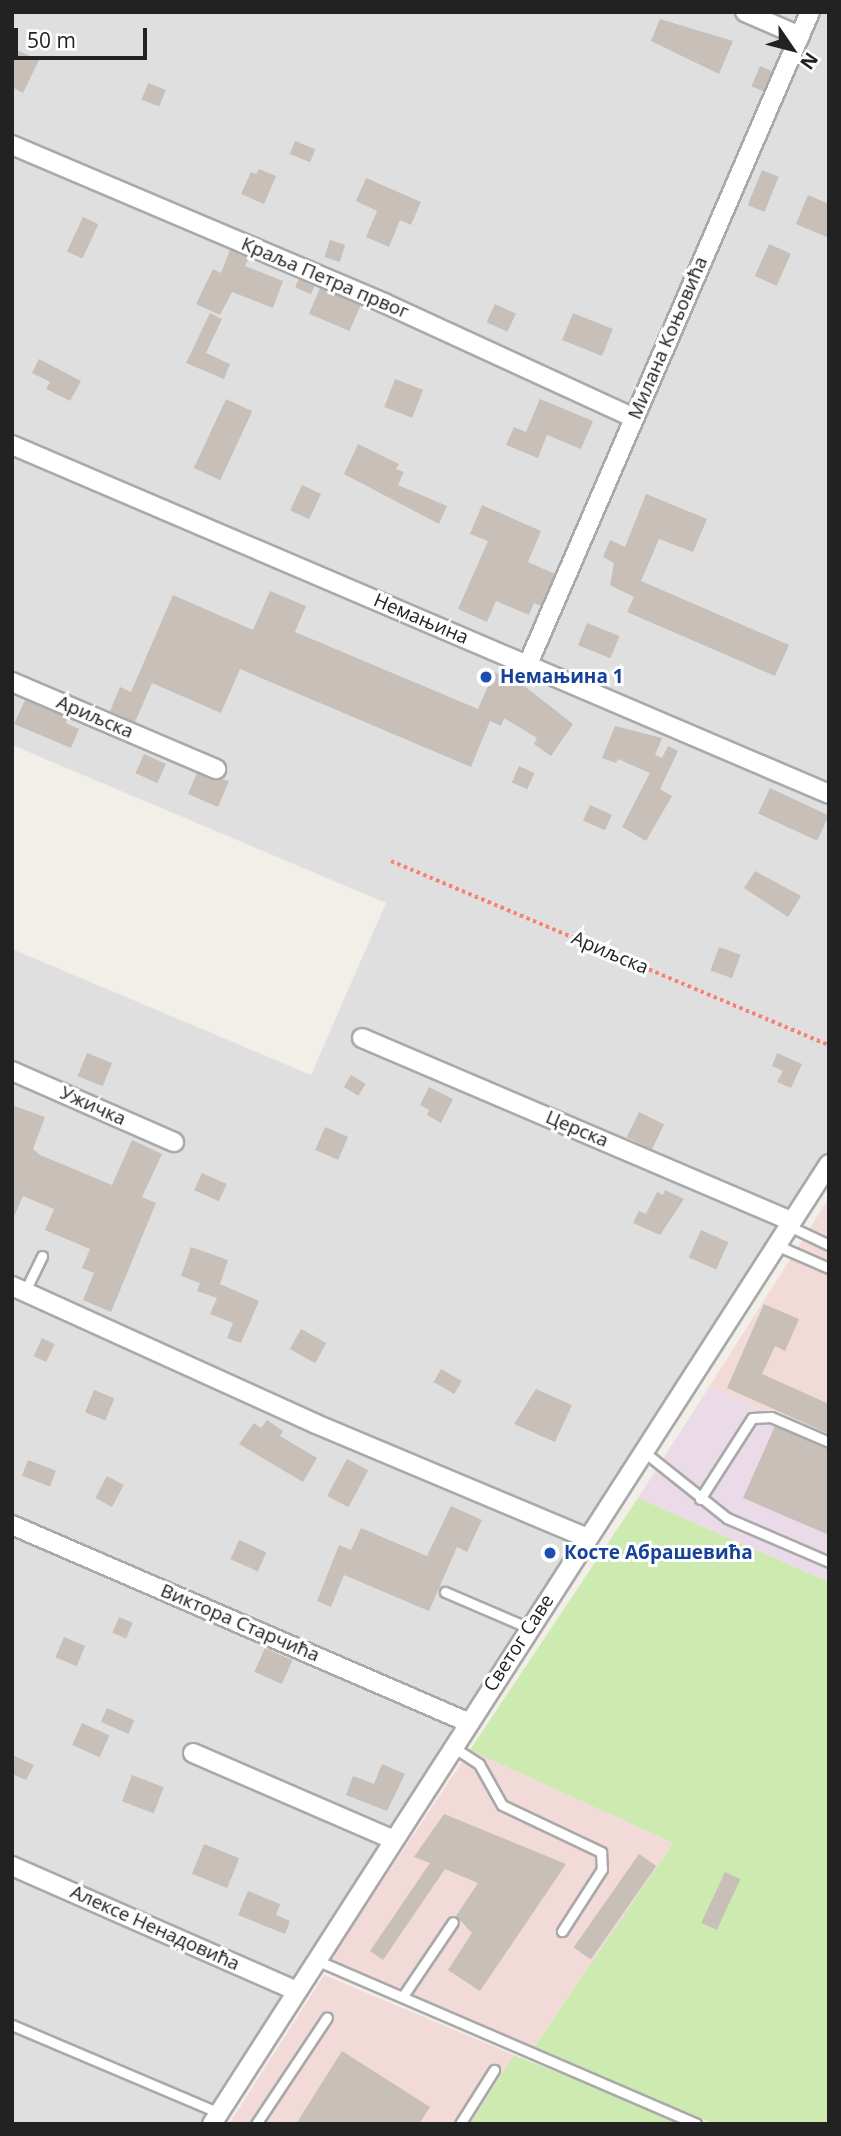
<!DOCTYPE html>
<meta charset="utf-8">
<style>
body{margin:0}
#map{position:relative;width:841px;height:2136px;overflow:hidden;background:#f2efe9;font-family:"Open Sans",sans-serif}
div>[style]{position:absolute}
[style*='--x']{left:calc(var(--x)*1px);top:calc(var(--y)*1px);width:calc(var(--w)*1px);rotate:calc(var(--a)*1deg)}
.residential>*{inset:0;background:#e0dfdf}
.commercial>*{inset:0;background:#f2dad9}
.industrial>*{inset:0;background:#ebdbe8}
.grass>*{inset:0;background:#cdebb0}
.building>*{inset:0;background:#c7bfb8;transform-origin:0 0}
.path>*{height:3.5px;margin-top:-1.75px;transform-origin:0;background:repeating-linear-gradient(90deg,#fa8072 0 3.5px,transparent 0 7px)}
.roads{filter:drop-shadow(2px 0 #a9a9a9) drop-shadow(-2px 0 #a9a9a9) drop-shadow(0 2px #a9a9a9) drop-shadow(0 -2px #a9a9a9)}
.service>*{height:9px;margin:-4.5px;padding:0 4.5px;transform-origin:4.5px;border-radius:4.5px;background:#fff}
.minor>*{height:18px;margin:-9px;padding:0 9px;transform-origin:9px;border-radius:9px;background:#fff}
.dots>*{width:19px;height:19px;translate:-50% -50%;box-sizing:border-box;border:4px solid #fff;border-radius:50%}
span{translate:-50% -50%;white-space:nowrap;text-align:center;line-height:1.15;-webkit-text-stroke:6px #fff;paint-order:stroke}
.street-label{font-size:19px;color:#222}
.transit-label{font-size:19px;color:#164399;font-weight:700}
.left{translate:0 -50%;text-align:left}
.frame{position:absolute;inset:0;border:14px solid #222;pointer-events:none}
.north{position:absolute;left:757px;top:14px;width:70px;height:70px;-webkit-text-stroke:5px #fff;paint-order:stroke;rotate:125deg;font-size:19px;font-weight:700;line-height:28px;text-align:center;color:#222}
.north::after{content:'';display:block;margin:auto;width:24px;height:32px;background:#222;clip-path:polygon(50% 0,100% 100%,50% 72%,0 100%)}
.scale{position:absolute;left:14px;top:28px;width:133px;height:32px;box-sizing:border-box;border:4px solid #222;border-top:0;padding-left:9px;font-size:21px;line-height:24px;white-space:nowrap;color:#222;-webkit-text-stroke:5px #fff;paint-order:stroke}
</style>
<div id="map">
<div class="residential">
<div style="clip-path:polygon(12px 12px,829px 12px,829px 1164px,212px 2124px,12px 2124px,12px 949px,311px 1075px,386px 903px,12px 745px)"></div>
</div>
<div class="commercial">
<div style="clip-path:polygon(829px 1198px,829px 1438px,709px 1387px)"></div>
<div style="clip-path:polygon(470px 1750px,673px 1843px,534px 2047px,330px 1960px)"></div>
<div style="clip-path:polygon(324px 1975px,514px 2055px,470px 2124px,229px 2124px)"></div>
</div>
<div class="industrial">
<div style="clip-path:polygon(709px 1387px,829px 1438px,829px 1582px,638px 1498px)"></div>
</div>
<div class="grass">
<div style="clip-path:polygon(638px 1498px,829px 1582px,829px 2124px,714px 2124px,534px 2047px,673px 1843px,470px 1750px)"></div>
<div style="clip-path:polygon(514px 2055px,686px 2124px,470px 2124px)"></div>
</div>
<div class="building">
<div style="clip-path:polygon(660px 19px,733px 41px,719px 74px,651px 41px)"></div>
<div style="clip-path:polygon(12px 48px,39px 60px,23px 93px,12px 87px)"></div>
<div style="left:760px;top:66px;width:13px;height:22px;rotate:23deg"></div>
<div style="left:148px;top:83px;width:19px;height:18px;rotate:21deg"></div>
<div style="left:295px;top:141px;width:22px;height:14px;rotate:22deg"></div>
<div style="clip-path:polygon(259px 169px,276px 176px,264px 204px,241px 194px,251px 172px,256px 174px)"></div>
<div style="left:762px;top:170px;width:18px;height:38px;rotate:22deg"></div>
<div style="clip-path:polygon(366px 178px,421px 202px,411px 225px,400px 220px,389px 247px,366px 237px,377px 211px,356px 201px)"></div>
<div style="clip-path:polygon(808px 195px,829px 204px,829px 238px,796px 224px)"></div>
<div style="left:83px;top:217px;width:17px;height:38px;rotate:25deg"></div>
<div style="left:330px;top:240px;width:16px;height:18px;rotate:18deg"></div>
<div style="left:769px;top:244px;width:24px;height:35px;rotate:24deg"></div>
<div style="clip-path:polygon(230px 250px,249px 258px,245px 266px,283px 281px,273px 308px,232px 292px,220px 315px,196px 304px,213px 269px,221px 273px)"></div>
<div style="left:299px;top:279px;width:17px;height:9px;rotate:25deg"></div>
<div style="left:320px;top:288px;width:44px;height:28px;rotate:23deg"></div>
<div style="left:495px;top:304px;width:23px;height:20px;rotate:25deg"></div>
<div style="clip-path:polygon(210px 313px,222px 319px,206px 353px,230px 364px,224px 379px,186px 363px)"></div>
<div style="left:573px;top:313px;width:43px;height:29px;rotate:22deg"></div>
<div style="clip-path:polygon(39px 359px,81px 381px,70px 401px,46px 389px,50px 382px,32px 373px)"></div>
<div style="left:395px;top:379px;width:30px;height:30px;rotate:21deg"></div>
<div style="left:226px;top:399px;width:29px;height:76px;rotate:25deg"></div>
<div style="clip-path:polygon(540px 399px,593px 421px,581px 449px,547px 435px,538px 458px,506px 445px,514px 427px,526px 432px)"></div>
<div style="clip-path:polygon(358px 444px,399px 464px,396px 469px,404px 472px,398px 485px,447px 506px,439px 524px,344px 474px)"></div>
<div style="left:302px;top:485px;width:21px;height:28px;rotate:25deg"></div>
<div style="clip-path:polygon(646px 494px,707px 519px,693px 552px,659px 539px,641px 581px,789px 645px,775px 676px,627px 612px,634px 597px,610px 585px,614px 563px,603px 557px,610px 540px,625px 547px)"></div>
<div style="clip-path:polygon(482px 505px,541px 531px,528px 562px,555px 574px,541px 606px,534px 603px,529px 615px,496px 601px,487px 622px,458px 609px,488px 541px,470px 534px)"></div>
<div style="clip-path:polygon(270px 591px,306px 606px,295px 632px,478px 709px,494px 672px,519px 682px,573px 724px,551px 756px,534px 744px,537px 738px,504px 718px,501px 726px,490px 721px,471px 767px,240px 669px,221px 713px,152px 683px,135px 722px,110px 711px,120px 687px,131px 692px,173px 595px,253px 630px)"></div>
<div style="left:587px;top:623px;width:35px;height:24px;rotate:22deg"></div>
<div style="clip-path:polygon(25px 700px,68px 718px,66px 723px,79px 729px,71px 748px,14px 724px)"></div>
<div style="clip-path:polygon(615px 726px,662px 738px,655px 755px,662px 758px,668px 746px,678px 751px,660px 789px,672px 796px,646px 841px,622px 827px,650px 773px,618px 759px,616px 763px,602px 758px)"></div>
<div style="left:144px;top:754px;width:24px;height:21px;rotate:24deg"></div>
<div style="left:519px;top:766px;width:17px;height:18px;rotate:24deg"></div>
<div style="clip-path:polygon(197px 773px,229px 781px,218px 807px,188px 794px)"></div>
<div style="left:770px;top:788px;width:65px;height:28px;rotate:25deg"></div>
<div style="left:590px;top:805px;width:24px;height:17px;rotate:24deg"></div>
<div style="clip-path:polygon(755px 871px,801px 896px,788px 917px,744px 888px)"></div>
<div style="left:719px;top:947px;width:23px;height:25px;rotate:20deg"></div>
<div style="left:87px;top:1053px;width:27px;height:25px;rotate:22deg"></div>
<div style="clip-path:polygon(777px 1053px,802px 1064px,791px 1088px,777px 1082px,783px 1071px,772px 1066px)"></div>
<div style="left:351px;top:1075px;width:17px;height:14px;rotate:31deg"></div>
<div style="clip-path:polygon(429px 1087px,453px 1099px,441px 1123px,427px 1115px,429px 1110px,420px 1105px)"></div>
<div style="clip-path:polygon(12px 1105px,45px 1117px,33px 1149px,40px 1155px,112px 1185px,132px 1140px,162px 1154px,142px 1197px,156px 1203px,111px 1312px,83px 1300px,94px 1273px,82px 1268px,90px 1249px,45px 1230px,54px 1209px,23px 1196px,12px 1221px)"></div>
<div style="left:639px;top:1112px;width:28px;height:28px;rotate:26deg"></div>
<div style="left:325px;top:1127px;width:25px;height:25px;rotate:23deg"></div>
<div style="left:202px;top:1173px;width:27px;height:19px;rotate:24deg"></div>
<div style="clip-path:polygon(665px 1190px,684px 1199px,660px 1235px,633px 1223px,639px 1211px,646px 1214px,657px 1192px,663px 1195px)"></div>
<div style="left:701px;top:1230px;width:30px;height:30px;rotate:24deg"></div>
<div style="clip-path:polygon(191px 1247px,228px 1260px,220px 1284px,259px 1301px,241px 1343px,227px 1338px,233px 1323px,210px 1314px,217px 1298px,197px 1291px,200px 1283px,181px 1276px)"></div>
<div style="clip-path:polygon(764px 1304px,799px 1319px,785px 1351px,775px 1346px,762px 1374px,829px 1404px,829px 1434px,727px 1388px)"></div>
<div style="left:301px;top:1329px;width:29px;height:23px;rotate:29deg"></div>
<div style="left:42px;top:1338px;width:14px;height:20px;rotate:25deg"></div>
<div style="left:441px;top:1369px;width:24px;height:15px;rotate:30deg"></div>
<div style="clip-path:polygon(536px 1389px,572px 1405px,555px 1442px,514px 1424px)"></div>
<div style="left:94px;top:1390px;width:22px;height:24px;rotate:22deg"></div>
<div style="clip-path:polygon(267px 1420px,283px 1431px,280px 1436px,317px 1458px,303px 1482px,239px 1444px,254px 1423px,261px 1428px)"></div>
<div style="clip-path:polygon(775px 1426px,829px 1449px,829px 1535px,743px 1498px)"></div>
<div style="left:347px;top:1459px;width:24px;height:42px;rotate:28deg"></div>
<div style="left:28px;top:1460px;width:30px;height:17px;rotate:21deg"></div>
<div style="left:107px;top:1476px;width:19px;height:25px;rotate:28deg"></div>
<div style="clip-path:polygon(451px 1506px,482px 1520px,467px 1552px,457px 1547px,429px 1611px,344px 1575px,331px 1607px,317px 1601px,339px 1545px,351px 1550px,361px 1528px,427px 1556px)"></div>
<div style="left:239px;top:1540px;width:30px;height:21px;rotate:24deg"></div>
<div style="left:119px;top:1617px;width:15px;height:17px;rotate:23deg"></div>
<div style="left:64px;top:1637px;width:23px;height:22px;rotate:23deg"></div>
<div style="left:265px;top:1648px;width:30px;height:26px;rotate:24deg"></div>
<div style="left:107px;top:1708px;width:30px;height:15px;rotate:24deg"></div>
<div style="left:82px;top:1723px;width:30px;height:24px;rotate:24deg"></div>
<div style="clip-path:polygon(12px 1755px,34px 1765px,26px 1780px,12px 1774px)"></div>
<div style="clip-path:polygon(382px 1764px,405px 1774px,387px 1811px,346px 1795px,353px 1776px,374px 1784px)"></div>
<div style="left:132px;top:1775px;width:34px;height:28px;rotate:21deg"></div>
<div style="clip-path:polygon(444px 1814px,566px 1864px,480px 1991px,448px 1970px,472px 1933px,456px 1916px,478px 1883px,445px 1869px,383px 1960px,370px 1951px,430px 1863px,414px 1857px)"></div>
<div style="left:204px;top:1844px;width:38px;height:32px;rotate:22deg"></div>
<div style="left:639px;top:1854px;width:21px;height:114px;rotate:35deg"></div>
<div style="left:725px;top:1872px;width:17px;height:56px;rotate:25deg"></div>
<div style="clip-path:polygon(248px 1891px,280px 1904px,276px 1915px,290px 1921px,285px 1934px,238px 1915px)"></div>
<div style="clip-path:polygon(342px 2051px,430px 2107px,419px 2124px,296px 2124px)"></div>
</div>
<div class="path">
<div style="--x:391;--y:861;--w:475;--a:22.8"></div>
</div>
<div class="roads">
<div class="service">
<div style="--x:789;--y:1226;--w:44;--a:25.4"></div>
<div style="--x:776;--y:1245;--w:58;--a:23.5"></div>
<div style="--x:25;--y:1291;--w:39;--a:-64"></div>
<div style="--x:643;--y:1451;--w:107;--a:38.6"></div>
<div style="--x:727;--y:1518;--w:111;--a:23.3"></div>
<div style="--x:700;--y:1499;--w:96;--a:-57.3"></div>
<div style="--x:752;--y:1418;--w:19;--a:-3"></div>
<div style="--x:771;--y:1417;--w:63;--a:23.3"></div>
<div style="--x:445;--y:1592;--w:91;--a:23.2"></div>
<div style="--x:453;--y:1747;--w:31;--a:33"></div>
<div style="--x:479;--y:1764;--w:47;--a:60.7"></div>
<div style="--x:502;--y:1805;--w:110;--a:25.4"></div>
<div style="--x:601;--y:1852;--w:17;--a:87"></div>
<div style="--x:602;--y:1869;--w:74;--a:122.8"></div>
<div style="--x:316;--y:1960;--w:414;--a:23.3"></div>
<div style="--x:403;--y:1996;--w:89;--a:-56"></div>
<div style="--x:12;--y:2025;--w:225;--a:23"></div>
<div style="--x:256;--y:2124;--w:128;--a:-56.4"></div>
<div style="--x:460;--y:2124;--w:64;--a:-57.8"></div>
</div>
<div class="minor">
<div style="--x:745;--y:12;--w:60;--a:23.6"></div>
<div style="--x:12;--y:145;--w:404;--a:23"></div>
<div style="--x:384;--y:303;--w:275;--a:24.7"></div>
<div style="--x:12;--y:445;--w:888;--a:23.13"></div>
<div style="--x:528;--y:664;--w:710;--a:-66.61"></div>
<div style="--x:12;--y:682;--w:222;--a:23.1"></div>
<div style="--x:362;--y:1038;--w:467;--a:23.1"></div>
<div style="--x:12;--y:1071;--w:177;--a:23.7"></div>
<div style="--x:12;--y:1286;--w:334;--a:24.4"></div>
<div style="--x:316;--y:1424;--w:294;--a:22.8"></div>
<div style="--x:12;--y:1525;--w:497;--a:23.4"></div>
<div style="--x:193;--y:1753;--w:219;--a:23.4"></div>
<div style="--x:12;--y:1866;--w:311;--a:23.7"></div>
<div style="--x:212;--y:2124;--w:1141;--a:-57.27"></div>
</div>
</div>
<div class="dots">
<div style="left:486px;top:677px;background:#1a4fb4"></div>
<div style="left:550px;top:1553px;background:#1a4fb4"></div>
</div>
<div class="street-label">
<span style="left:325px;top:278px;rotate:23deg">Краља Петра првог</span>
<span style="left:668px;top:338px;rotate:-67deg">Милана Коњовића</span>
<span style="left:421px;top:619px;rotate:23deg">Немањина</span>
<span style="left:95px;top:717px;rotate:23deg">Ариљска</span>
<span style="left:610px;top:953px;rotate:23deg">Ариљска</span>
<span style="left:93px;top:1106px;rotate:24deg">Ужичка</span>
<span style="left:577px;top:1129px;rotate:23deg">Церска</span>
<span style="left:240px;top:1623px;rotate:23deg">Виктора Старчића</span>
<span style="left:519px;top:1643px;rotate:-57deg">Светог Саве</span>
<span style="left:155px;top:1928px;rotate:24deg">Алексе Ненадовића</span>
</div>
<div class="transit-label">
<span class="left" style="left:500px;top:677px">Немањина 1</span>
<span class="left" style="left:564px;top:1553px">Косте Абрашевића</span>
</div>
<div class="frame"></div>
<div class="north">N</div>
<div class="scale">50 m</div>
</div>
